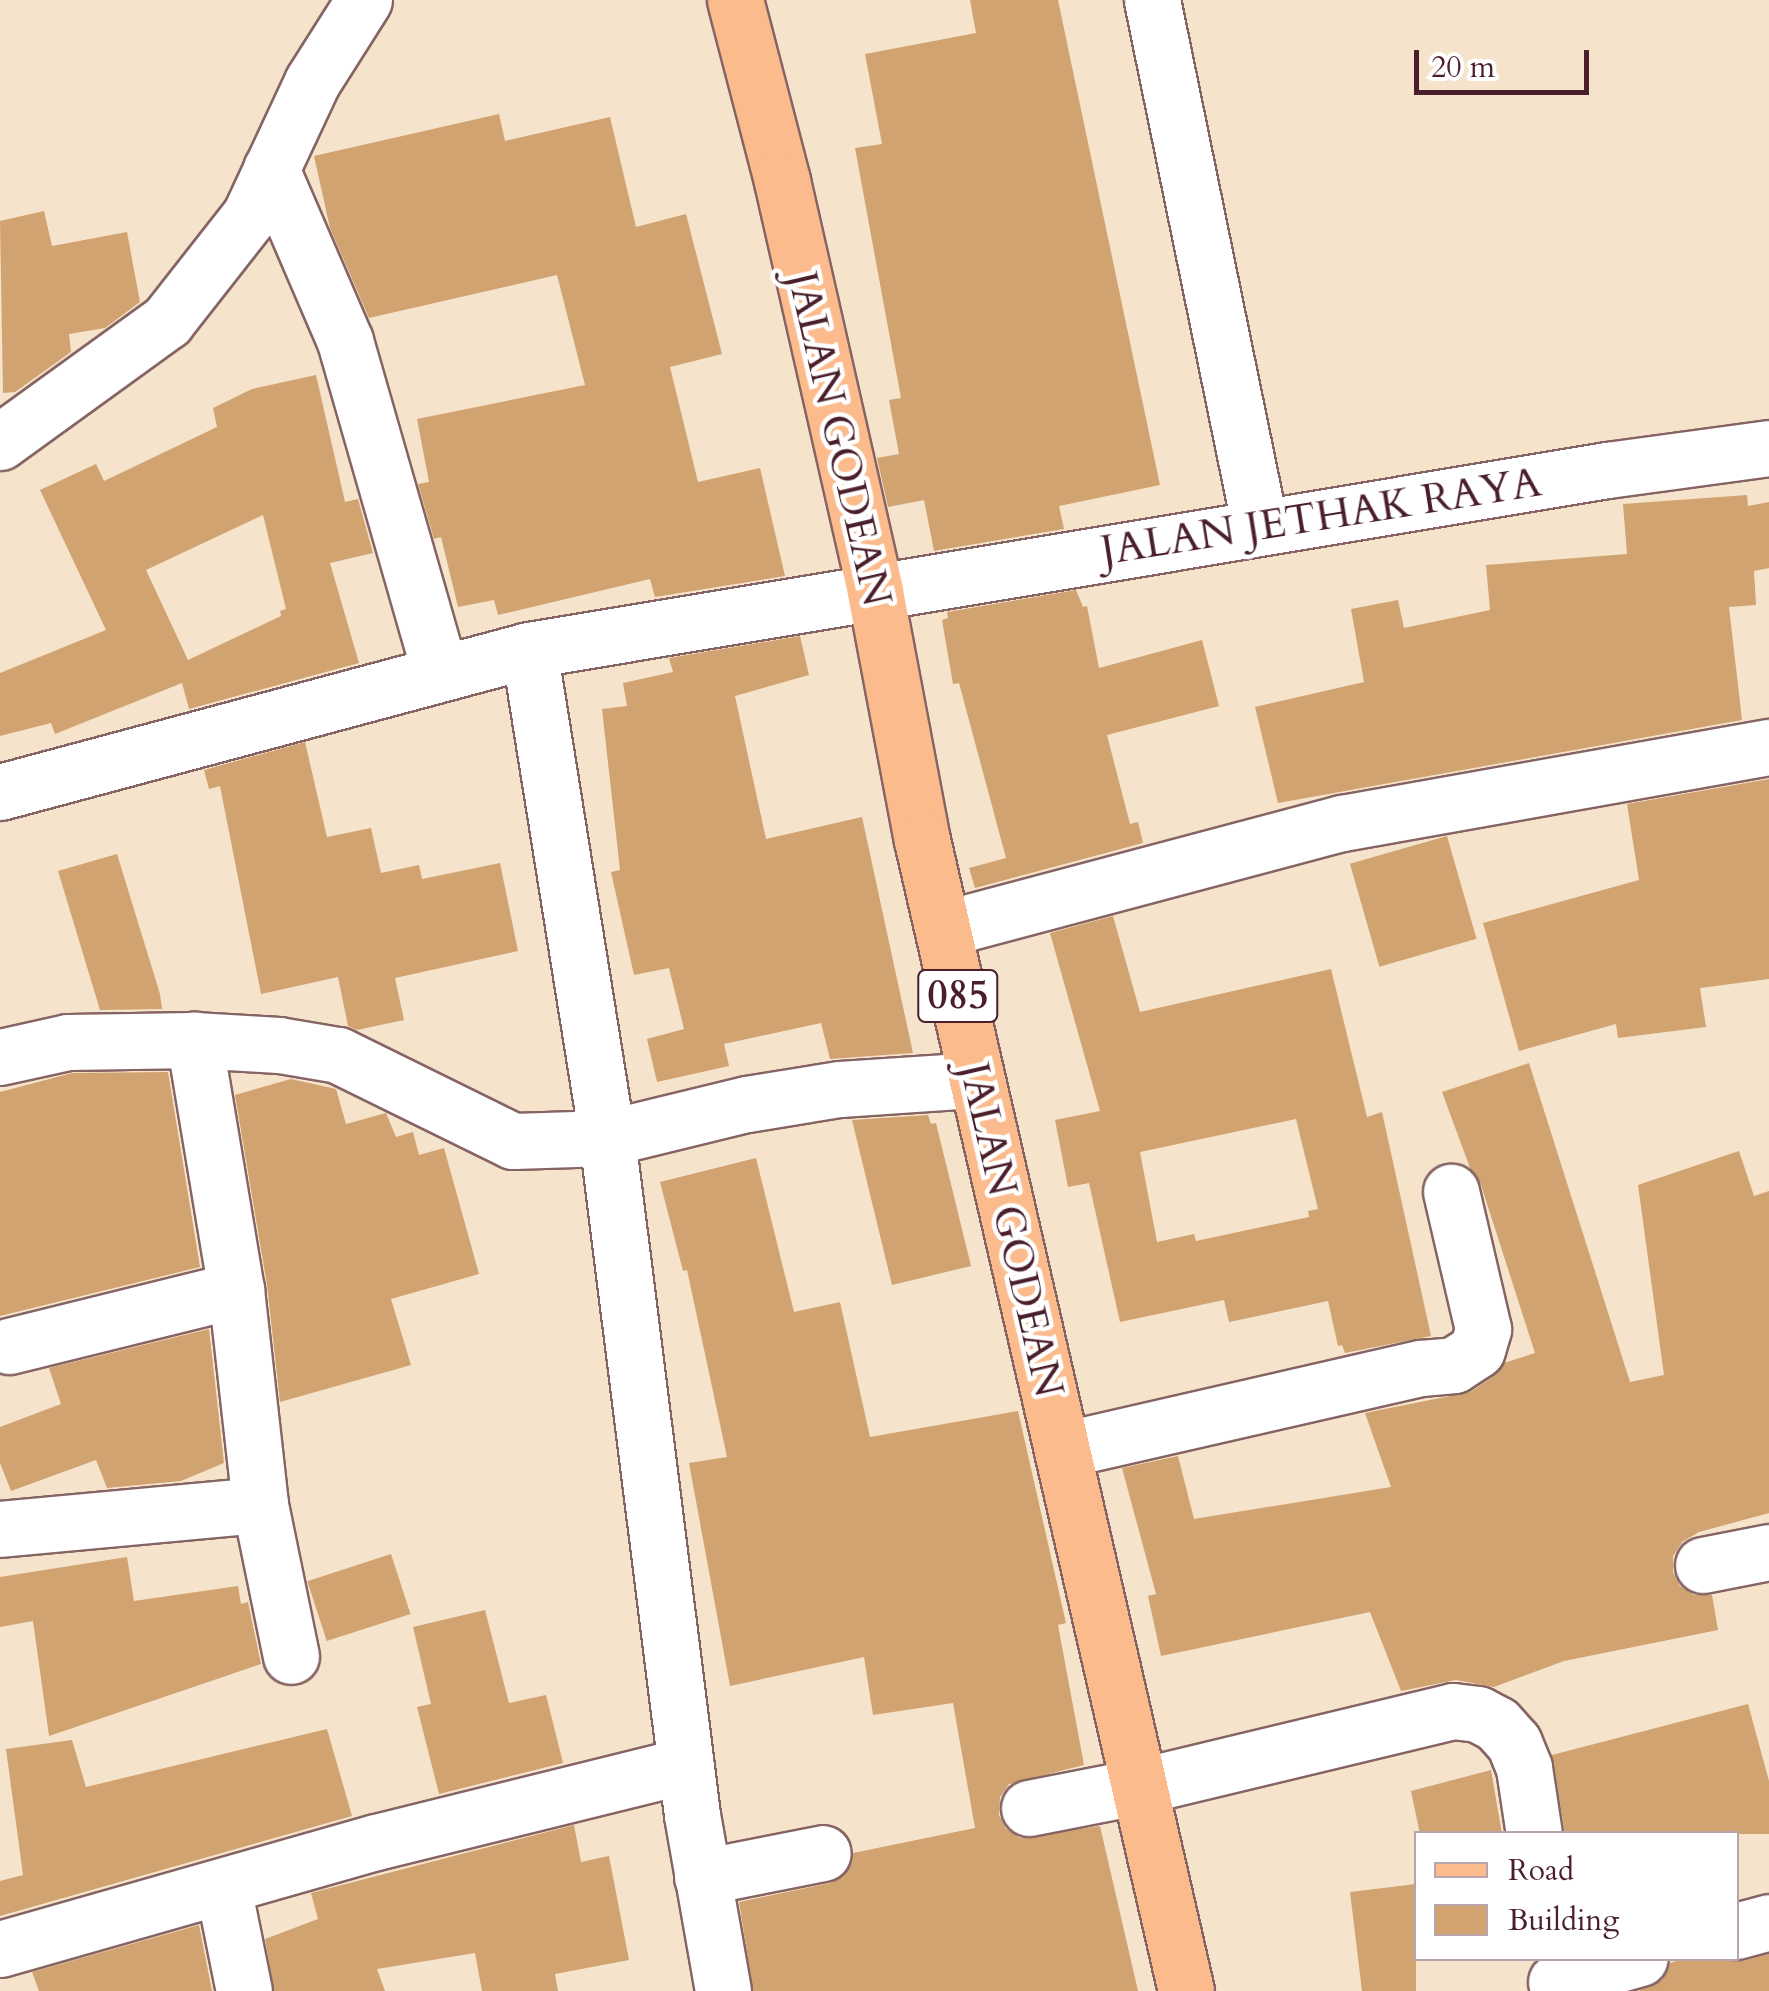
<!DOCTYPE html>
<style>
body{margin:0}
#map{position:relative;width:1769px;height:1991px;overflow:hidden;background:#f6e3cc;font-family:Cardo,serif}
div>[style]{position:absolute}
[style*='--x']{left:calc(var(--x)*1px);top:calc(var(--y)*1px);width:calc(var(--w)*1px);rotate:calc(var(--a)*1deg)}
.building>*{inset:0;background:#d0a370;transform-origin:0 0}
.roads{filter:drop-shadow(2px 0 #866463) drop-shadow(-2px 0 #866463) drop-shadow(0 2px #866463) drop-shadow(0 -2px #866463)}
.minor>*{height:55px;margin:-27.5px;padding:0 27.5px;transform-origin:27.5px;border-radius:27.5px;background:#fff}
.major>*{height:55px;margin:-27.5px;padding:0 27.5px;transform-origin:27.5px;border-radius:27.5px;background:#fbbb8d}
span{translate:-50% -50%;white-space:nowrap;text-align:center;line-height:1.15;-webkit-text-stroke:9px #fff;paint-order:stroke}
.shield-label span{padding:2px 8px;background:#fff;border:2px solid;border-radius:8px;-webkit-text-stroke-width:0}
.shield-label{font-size:40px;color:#4a1f2b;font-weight:700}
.street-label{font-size:42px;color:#4a1f2b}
.legend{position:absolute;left:1414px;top:1831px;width:325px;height:130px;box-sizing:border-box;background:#fff;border:2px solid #b7a5aa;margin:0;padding:12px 18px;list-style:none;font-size:30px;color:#4a1f2b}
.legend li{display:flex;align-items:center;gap:20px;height:50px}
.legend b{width:50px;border:2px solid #b7a5aa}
.scale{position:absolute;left:1414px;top:50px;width:175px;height:45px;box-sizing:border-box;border:5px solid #4a1f2b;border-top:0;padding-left:12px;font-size:30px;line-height:35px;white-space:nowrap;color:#4a1f2b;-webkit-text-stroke:8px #fff;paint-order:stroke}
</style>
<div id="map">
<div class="building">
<div style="clip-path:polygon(970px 0,1058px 0,1160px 485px,1059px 506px,1064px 529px,934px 551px,924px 500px,888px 507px,877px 458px,899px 454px,889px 400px,901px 398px,855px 148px,882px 144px,865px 54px,976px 33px)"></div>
<div style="clip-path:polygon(499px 114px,505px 141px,610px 117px,636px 227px,686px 214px,722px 354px,670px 367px,698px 482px,760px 468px,785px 576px,655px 597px,650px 579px,498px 615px,494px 600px,458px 607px,441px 537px,434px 539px,418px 484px,429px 482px,417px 419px,585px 385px,557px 275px,369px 318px,330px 228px,314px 156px)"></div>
<div style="clip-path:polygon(44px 211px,52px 246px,127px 232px,140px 302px,105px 328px,69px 334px,71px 352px,15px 392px,3px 393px,0 221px)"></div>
<div style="clip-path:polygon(evenodd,316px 375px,345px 502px,358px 499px,373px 553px,330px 563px,359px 663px,189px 709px,182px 683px,55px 734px,51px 723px,0 736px,0 673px,106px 630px,40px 490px,96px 464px,104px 481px,217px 427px,213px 408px,252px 389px,316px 375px,263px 515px,286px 609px,280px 611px,281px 616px,188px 660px,146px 570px,263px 515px)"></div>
<div style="clip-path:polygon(1747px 495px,1748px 506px,1769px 502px,1769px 568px,1754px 571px,1756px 605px,1729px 607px,1742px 720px,1278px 803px,1255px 707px,1364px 682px,1351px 609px,1398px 600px,1404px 628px,1490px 610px,1486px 565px,1627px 554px,1623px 504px)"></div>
<div style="clip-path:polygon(1076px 590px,1083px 607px,1087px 606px,1099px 668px,1202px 640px,1219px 706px,1107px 735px,1130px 824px,1138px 822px,1143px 843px,975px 888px,969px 868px,1006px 858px,959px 683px,953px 684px,942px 620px,948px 618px,947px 612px)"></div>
<div style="clip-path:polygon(800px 636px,809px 675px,735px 696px,766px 839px,862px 817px,913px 1053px,830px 1059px,821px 1023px,724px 1044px,729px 1066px,657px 1082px,647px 1039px,684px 1029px,669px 968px,634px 975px,611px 872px,620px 870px,602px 709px,627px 706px,623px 683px,673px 672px,669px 658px)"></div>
<div style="clip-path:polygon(305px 742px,327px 837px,371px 828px,381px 873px,419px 865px,422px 879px,500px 863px,518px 951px,395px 978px,404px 1020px,357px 1030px,348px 1026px,338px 977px,261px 994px,220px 786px,209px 789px,204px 770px)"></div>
<div style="clip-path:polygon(1769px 779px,1769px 979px,1700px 988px,1706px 1027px,1618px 1038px,1616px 1024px,1519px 1051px,1483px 923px,1639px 880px,1627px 804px)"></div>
<div style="left:1447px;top:836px;width:107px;height:101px;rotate:74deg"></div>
<div style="clip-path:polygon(117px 854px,160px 994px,162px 1009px,100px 1010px,58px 871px)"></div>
<div style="clip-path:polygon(evenodd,1113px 916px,1140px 1012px,1331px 969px,1367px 1117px,1382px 1112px,1431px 1336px,1345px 1353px,1342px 1345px,1338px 1346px,1328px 1301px,1229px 1322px,1224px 1300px,1120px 1322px,1089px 1183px,1068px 1187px,1055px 1120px,1100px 1111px,1050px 933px,1113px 916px,1296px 1119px,1318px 1209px,1308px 1211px,1309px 1217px,1196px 1241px,1194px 1234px,1157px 1242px,1140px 1152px,1296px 1119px)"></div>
<div style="clip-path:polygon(1529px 1063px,1630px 1382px,1664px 1375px,1638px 1185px,1739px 1151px,1754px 1196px,1769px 1191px,1769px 1513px,1699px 1532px,1682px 1542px,1673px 1556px,1673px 1572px,1680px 1586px,1694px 1595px,1712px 1595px,1718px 1630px,1564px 1661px,1494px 1687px,1456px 1680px,1401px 1691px,1370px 1612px,1161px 1656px,1148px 1596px,1156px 1594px,1122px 1468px,1178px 1456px,1194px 1519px,1391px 1487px,1365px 1413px,1470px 1392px,1494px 1376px,1504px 1363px,1535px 1353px,1481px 1185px,1470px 1168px,1442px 1092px)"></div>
<div style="clip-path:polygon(168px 1072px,200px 1267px,0 1316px,0 1092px,72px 1073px)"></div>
<div style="clip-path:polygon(291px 1079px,336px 1089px,346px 1124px,386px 1113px,396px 1137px,413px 1132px,419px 1155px,444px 1148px,479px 1274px,391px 1299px,411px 1365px,280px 1402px,267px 1285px,235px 1095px)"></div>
<div style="clip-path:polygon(928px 1115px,931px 1124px,936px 1123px,971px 1266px,892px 1285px,852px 1120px)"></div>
<div style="clip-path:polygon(756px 1158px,794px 1312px,840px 1302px,870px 1437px,1018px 1411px,1066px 1623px,1058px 1625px,1084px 1765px,1009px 1784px,1000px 1797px,999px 1815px,1006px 1829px,1020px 1838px,1100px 1826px,1138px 1991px,753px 1991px,739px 1902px,830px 1883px,844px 1876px,853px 1853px,975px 1828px,953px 1703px,873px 1715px,864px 1657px,730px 1686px,689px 1463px,727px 1457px,687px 1270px,683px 1271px,660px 1182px)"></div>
<div style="clip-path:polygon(209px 1329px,224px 1463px,181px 1481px,107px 1488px,96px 1460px,11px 1491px,0 1463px,0 1427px,61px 1404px,49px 1368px)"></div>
<div style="left:391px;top:1554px;width:63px;height:88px;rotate:72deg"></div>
<div style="clip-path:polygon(127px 1557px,134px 1601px,238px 1586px,241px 1604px,248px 1602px,261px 1664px,49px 1736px,33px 1621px,0 1627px,0 1577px)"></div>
<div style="clip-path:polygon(485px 1610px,509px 1703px,546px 1695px,563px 1763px,439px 1794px,417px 1707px,431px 1704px,413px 1627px)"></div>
<div style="clip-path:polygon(1748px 1704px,1769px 1781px,1769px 1834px,1565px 1834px,1552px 1755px)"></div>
<div style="clip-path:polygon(327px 1729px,352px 1816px,0 1916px,0 1881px,23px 1875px,6px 1749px,72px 1740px,86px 1787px)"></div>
<div style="clip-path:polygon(1491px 1770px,1502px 1834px,1420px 1834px,1411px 1791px)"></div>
<div style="clip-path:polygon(574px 1825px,581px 1862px,609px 1856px,629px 1960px,555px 1974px,558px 1991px,482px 1991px,475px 1953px,377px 1969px,385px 1991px,274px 1991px,265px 1939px,318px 1919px,311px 1893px)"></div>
<div style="clip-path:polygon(1416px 1884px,1416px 1991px,1362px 1991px,1350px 1892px)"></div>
<div style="clip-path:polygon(199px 1925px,212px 1991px,39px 1991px,32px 1972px)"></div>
<div style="clip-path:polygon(1769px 1954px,1769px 1991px,1638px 1991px,1662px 1980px,1670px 1963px,1687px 1958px,1743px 1961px)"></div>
</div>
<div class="roads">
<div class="minor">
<div style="--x:1152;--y:0;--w:538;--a:78.42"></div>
<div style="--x:271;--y:169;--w:187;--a:66.7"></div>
<div style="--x:345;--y:341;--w:345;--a:74"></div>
<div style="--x:0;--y:442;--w:206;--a:-35.9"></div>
<div style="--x:167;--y:321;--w:135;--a:-51.9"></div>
<div style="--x:250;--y:215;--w:147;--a:-65"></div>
<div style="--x:312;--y:82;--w:97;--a:-57.6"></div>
<div style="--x:529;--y:650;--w:494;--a:80.9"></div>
<div style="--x:607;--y:1138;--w:682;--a:82.84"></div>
<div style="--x:692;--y:1815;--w:179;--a:80"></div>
<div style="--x:0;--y:792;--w:548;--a:-15.03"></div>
<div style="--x:529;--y:650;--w:1093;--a:-9.48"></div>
<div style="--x:1607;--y:470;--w:163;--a:-7.7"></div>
<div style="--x:943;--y:929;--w:413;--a:-14.9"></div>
<div style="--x:1342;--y:823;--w:434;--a:-10.1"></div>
<div style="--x:0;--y:1057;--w:70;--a:-12.4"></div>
<div style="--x:68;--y:1042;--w:126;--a:-0.9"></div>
<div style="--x:194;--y:1040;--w:85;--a:3.4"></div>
<div style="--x:279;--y:1045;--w:60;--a:9.6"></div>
<div style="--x:338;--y:1055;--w:195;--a:26.2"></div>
<div style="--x:513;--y:1141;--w:94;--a:-1.8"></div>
<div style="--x:607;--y:1138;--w:144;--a:-13.7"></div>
<div style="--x:747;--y:1104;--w:94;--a:-9.2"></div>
<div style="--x:840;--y:1089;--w:137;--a:-3.8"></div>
<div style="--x:236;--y:1290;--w:216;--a:83.6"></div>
<div style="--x:9;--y:1346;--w:234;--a:-13.9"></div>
<div style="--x:236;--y:1290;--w:254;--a:-99.5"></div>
<div style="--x:1062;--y:1450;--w:368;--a:-12.9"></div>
<div style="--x:1421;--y:1368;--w:33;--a:-5"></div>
<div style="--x:1454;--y:1365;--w:27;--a:-33"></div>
<div style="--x:1477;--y:1350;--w:22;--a:-74"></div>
<div style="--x:1483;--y:1329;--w:141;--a:-103.1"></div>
<div style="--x:0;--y:1529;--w:261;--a:-5.3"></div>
<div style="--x:260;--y:1505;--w:154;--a:78.4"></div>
<div style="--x:1703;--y:1565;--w:67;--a:-11.1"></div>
<div style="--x:1029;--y:1808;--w:114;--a:-11.1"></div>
<div style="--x:1141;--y:1786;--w:321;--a:-13.5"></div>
<div style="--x:1453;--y:1711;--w:25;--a:7"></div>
<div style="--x:1478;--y:1714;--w:21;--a:28"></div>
<div style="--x:1497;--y:1724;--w:25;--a:48"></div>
<div style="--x:1514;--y:1743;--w:27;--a:68"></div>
<div style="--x:1524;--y:1768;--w:67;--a:81.4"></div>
<div style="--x:702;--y:1877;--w:123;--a:-11.2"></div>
<div style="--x:223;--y:1887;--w:106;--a:78.6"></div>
<div style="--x:1736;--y:1931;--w:34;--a:-15"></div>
<div style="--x:0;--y:1949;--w:391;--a:-15.9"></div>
<div style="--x:376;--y:1842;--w:319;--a:-13.9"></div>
<div style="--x:1556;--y:1982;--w:87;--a:-15.9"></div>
</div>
<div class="major">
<div style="--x:735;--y:0;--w:187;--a:75.4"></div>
<div style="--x:782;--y:181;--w:421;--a:77.2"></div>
<div style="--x:875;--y:592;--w:252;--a:79.3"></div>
<div style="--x:922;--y:840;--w:1181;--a:77.08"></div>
</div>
</div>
<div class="shield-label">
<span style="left:958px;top:996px">085</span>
</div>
<div class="street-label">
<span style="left:839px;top:439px;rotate:77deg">JALAN GODEAN</span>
<span style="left:1321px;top:517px;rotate:-9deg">JALAN JETHAK RAYA</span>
<span style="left:1011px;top:1230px;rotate:77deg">JALAN GODEAN</span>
</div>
<ul class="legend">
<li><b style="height:12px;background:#fbbb8d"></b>Road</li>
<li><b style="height:28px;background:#d0a370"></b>Building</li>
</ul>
<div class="scale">20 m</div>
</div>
